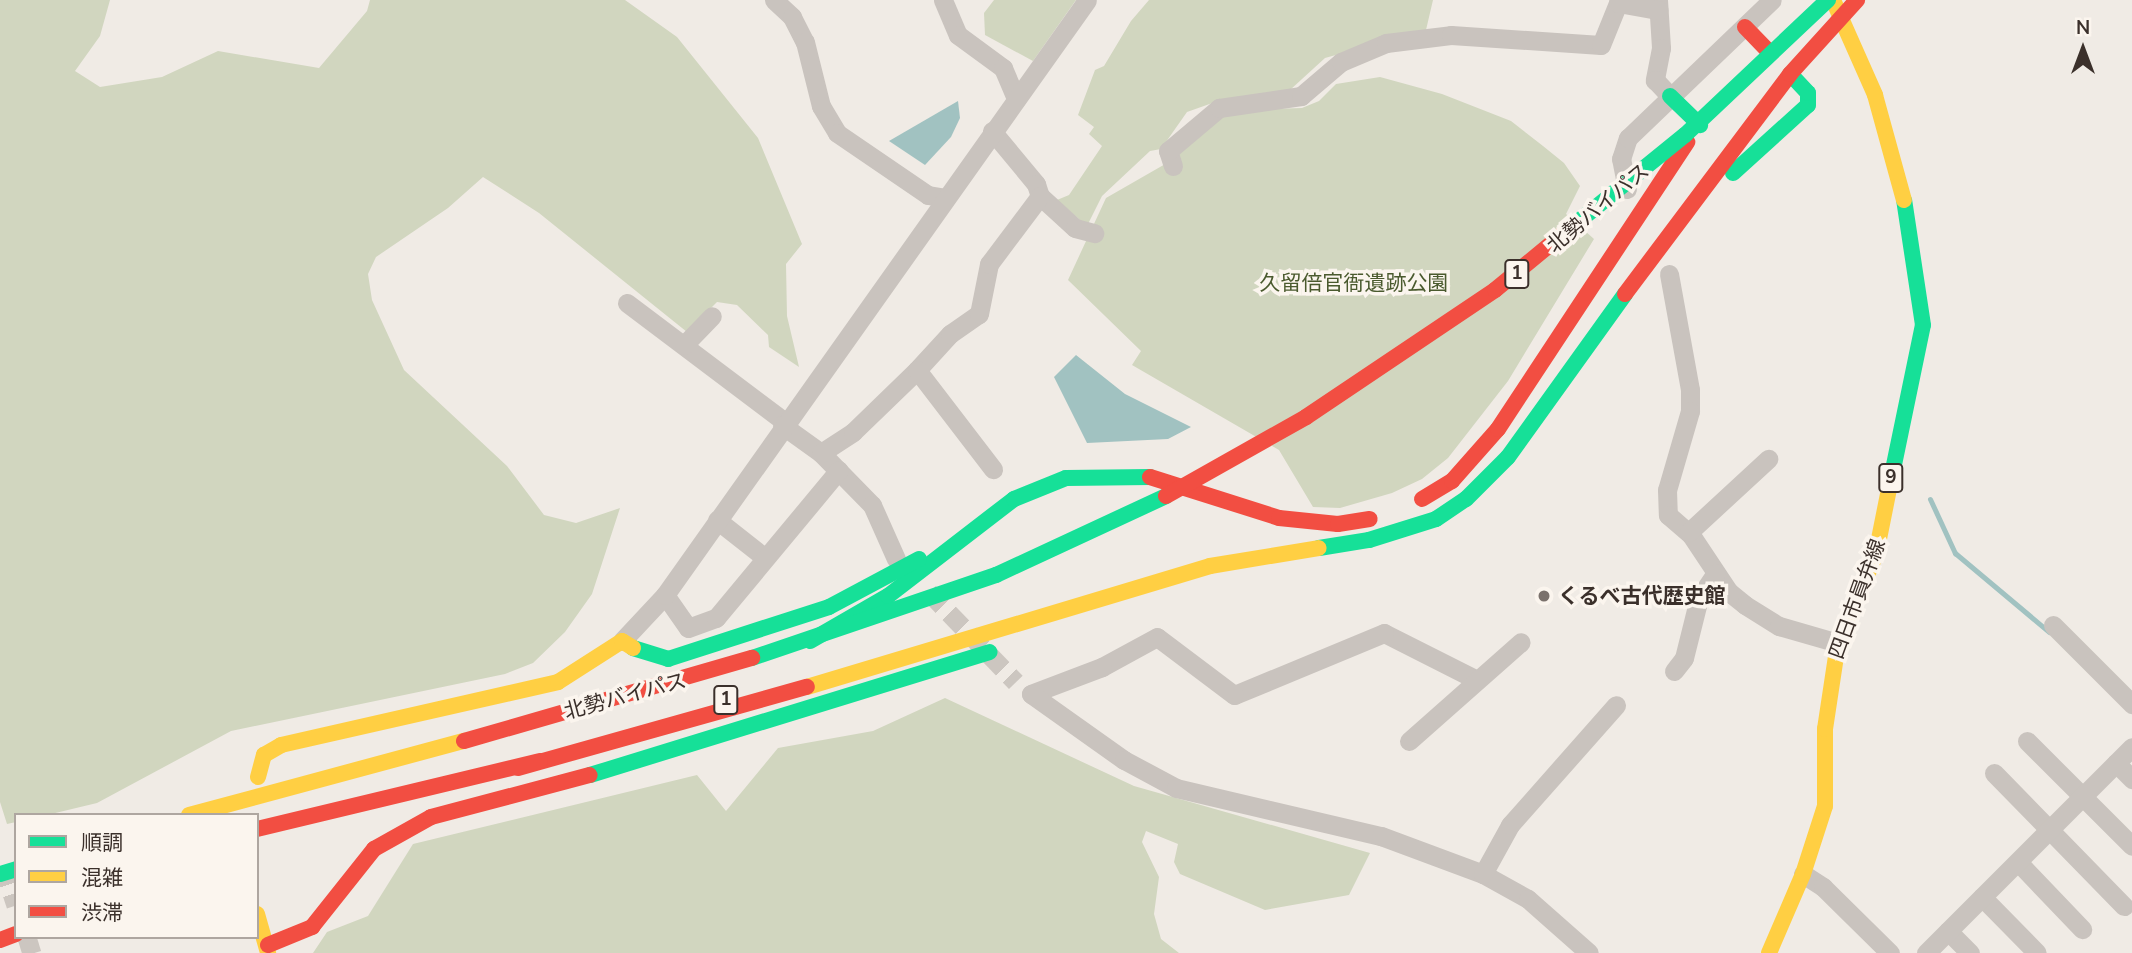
<!DOCTYPE html>
<meta charset="utf-8">
<style>
body{margin:0}
#map{position:relative;width:2132px;height:953px;overflow:hidden;background:#f0ebe5;font-family:"Nunito Sans","Noto Sans JP",sans-serif}
div>[style]{position:absolute}
[style*='--x']{left:calc(var(--x)*1px);top:calc(var(--y)*1px);width:calc(var(--w)*1px);rotate:calc(var(--a)*1deg)}
.green>*{inset:0;background:#d1d6bf}
.water>*{inset:0;background:#a1c2c1}
.stream>*{height:5px;margin:-2.5px;padding:0 2.5px;transform-origin:2.5px;border-radius:2.5px;background:#a1c2c1}
.street-tunnel>*{height:19px;margin-top:-9.5px;transform-origin:0;background:repeating-linear-gradient(90deg,#ccc6c0 0 19px,transparent 0 29px)}
.street>*{height:19px;margin:-9.5px;padding:0 9.5px;transform-origin:9.5px;border-radius:9.5px;background:#c9c3be}
.fast>*{height:16px;margin:-8px;padding:0 8px;transform-origin:8px;border-radius:8px;background:#16e098}
.slow>*{height:16px;margin:-8px;padding:0 8px;transform-origin:8px;border-radius:8px;background:#ffcf43}
.jam>*{height:16px;margin:-8px;padding:0 8px;transform-origin:8px;border-radius:8px;background:#f24e42}
.fast-bridge>*{height:16px;margin:-8px;padding:0 8px;transform-origin:8px;border-radius:8px;background:#16e098}
.jam-bridge>*{height:16px;margin:-8px;padding:0 8px;transform-origin:8px;border-radius:8px;background:#f24e42}
.dots>*{width:19px;height:19px;translate:-50% -50%;box-sizing:border-box;border:4px solid #fbf5ee;border-radius:50%}
span{translate:-50% -50%;white-space:nowrap;text-align:center;line-height:1.15;-webkit-text-stroke:7px #fbf5ee;paint-order:stroke}
.shield-label span{padding:2px 5px;background:#fbf5ee;border:2px solid;border-radius:5px;-webkit-text-stroke-width:0}
.shield-label{font-size:19px;color:#3b302b;font-weight:700}
.street-label{font-size:21px;color:#3b302b}
.park-label{font-size:21px;color:#4a5a2e}
.poi-label{font-size:21px;color:#3b302b;font-weight:700}
.left{translate:0 -50%;text-align:left}
.legend{position:absolute;left:14px;top:813px;width:245px;height:126px;box-sizing:border-box;background:#fbf5ee;border:2px solid #aea6a0;margin:0;padding:9px 12px;list-style:none;font-size:21px;color:#3b302b}
.legend li{display:flex;align-items:center;gap:14px;height:35px}
.legend b{width:35px;border:2px solid #aea6a0}
.north{position:absolute;left:2048px;top:14px;width:70px;height:70px;-webkit-text-stroke:5px #fbf5ee;paint-order:stroke;rotate:0deg;font-size:19px;font-weight:700;line-height:28px;text-align:center;color:#3b302b}
.north::after{content:'';display:block;margin:auto;width:24px;height:32px;background:#3b302b;clip-path:polygon(50% 0,100% 100%,50% 72%,0 100%)}
</style>
<div id="map">
<div class="green">
<div style="clip-path:polygon(0 0,110px 0,100px 36px,75px 71px,100px 87px,162px 77px,218px 51px,319px 68px,367px 11px,370px 0,625px 0,677px 37px,758px 138px,802px 244px,786px 264px,787px 316px,799px 367px,769px 347px,768px 335px,737px 305px,717px 302px,687px 332px,539px 213px,483px 177px,448px 208px,376px 257px,368px 274px,372px 300px,404px 370px,507px 466px,544px 515px,576px 523px,620px 508px,592px 594px,565px 632px,533px 663px,505px 674px,231px 731px,97px 803px,47px 815px,16px 815px,16px 822px,7px 824px,0 802px)"></div>
<div style="clip-path:polygon(994px 0,1076px 0,1033px 61px,985px 35px,984px 13px)"></div>
<div style="clip-path:polygon(1149px 0,1433px 0,1426px 30px,1325px 58px,1290px 90px,1218px 101px,1187px 112px,1161px 149px,1150px 151px,1102px 196px,1087px 226px,1057px 200px,1069px 195px,1102px 146px,1089px 134px,1094px 127px,1078px 115px,1095px 70px,1104px 66px,1131px 21px)"></div>
<div style="clip-path:polygon(1380px 77px,1442px 94px,1511px 121px,1543px 146px,1564px 163px,1580px 186px,1566px 214px,1594px 239px,1508px 381px,1448px 458px,1422px 479px,1392px 493px,1340px 508px,1313px 507px,1279px 450px,1132px 365px,1141px 351px,1068px 280px,1106px 198px,1167px 163px,1230px 110px,1302px 108px,1319px 101px,1336px 84px)"></div>
<div style="clip-path:polygon(945px 698px,1134px 786px,1370px 853px,1349px 895px,1265px 910px,1180px 874px,1174px 862px,1178px 844px,1146px 831px,1142px 842px,1159px 877px,1154px 914px,1161px 939px,1179px 953px,313px 953px,327px 932px,368px 916px,413px 844px,697px 775px,726px 811px,778px 748px,873px 731px)"></div>
</div>
<div class="water">
<div style="clip-path:polygon(958px 101px,960px 118px,951px 137px,925px 165px,889px 141px)"></div>
<div style="clip-path:polygon(1076px 355px,1125px 394px,1191px 427px,1168px 439px,1087px 443px,1054px 377px)"></div>
</div>
<div class="stream">
<div style="--x:1930;--y:499;--w:60;--a:65.2"></div>
<div style="--x:1955;--y:553;--w:123;--a:40"></div>
</div>
<div class="street-tunnel">
<div style="--x:929;--y:592;--w:125;--a:46"></div>
<div style="--x:3;--y:866;--w:41;--a:71.6"></div>
<div style="--x:27;--y:937;--w:17;--a:73"></div>
</div>
<div class="street">
<div style="--x:774;--y:0;--w:25;--a:43"></div>
<div style="--x:792;--y:17;--w:28;--a:63"></div>
<div style="--x:805;--y:42;--w:66;--a:76"></div>
<div style="--x:821;--y:106;--w:31;--a:59"></div>
<div style="--x:837;--y:133;--w:110;--a:34.3"></div>
<div style="--x:928;--y:195;--w:17;--a:10"></div>
<div style="--x:943;--y:0;--w:38;--a:67"></div>
<div style="--x:958;--y:35;--w:56;--a:36.3"></div>
<div style="--x:1003;--y:68;--w:34;--a:67"></div>
<div style="--x:1658;--y:0;--w:48;--a:86.4"></div>
<div style="--x:1661;--y:48;--w:33;--a:101"></div>
<div style="--x:1655;--y:80;--w:22;--a:47"></div>
<div style="--x:992;--y:131;--w:69;--a:50.3"></div>
<div style="--x:1036;--y:184;--w:13;--a:72"></div>
<div style="--x:1040;--y:196;--w:47;--a:42.4"></div>
<div style="--x:1075;--y:228;--w:20;--a:15"></div>
<div style="--x:1173;--y:166;--w:16;--a:-108"></div>
<div style="--x:1168;--y:151;--w:67;--a:-40.1"></div>
<div style="--x:1219;--y:108;--w:83;--a:-8.3"></div>
<div style="--x:1301;--y:96;--w:52;--a:-40.4"></div>
<div style="--x:1341;--y:62;--w:49;--a:-22.9"></div>
<div style="--x:1386;--y:43;--w:65;--a:-7"></div>
<div style="--x:1451;--y:35;--w:150;--a:3.8"></div>
<div style="--x:1601;--y:45;--w:45;--a:-68"></div>
<div style="--x:1618;--y:3;--w:41;--a:9.9"></div>
<div style="--x:1627;--y:189;--w:31;--a:-101"></div>
<div style="--x:1621;--y:159;--w:22;--a:-72"></div>
<div style="--x:1628;--y:138;--w:199;--a:-43.8"></div>
<div style="--x:1669;--y:274;--w:118;--a:79.7"></div>
<div style="--x:1690;--y:390;--w:21;--a:90"></div>
<div style="--x:1690;--y:411;--w:82;--a:106.2"></div>
<div style="--x:1667;--y:490;--w:25;--a:88"></div>
<div style="--x:1668;--y:515;--w:30;--a:41"></div>
<div style="--x:1691;--y:535;--w:69;--a:56.3"></div>
<div style="--x:1729;--y:592;--w:21;--a:39"></div>
<div style="--x:1745;--y:605;--w:40;--a:32"></div>
<div style="--x:1779;--y:626;--w:61;--a:16.1"></div>
<div style="--x:627;--y:303;--w:198;--a:37"></div>
<div style="--x:684;--y:345;--w:40;--a:-46"></div>
<div style="--x:917;--y:370;--w:49;--a:-47.5"></div>
<div style="--x:950;--y:334;--w:35;--a:-35"></div>
<div style="--x:979;--y:314;--w:51;--a:-78.7"></div>
<div style="--x:989;--y:264;--w:85;--a:-53.1"></div>
<div style="--x:782;--y:425;--w:48;--a:35.7"></div>
<div style="--x:821;--y:453;--w:73;--a:45.6"></div>
<div style="--x:872;--y:505;--w:59;--a:66"></div>
<div style="--x:821;--y:453;--w:38;--a:-33"></div>
<div style="--x:853;--y:432;--w:89;--a:-44.1"></div>
<div style="--x:917;--y:370;--w:125;--a:52.5"></div>
<div style="--x:717;--y:520;--w:60;--a:38.2"></div>
<div style="--x:1689;--y:532;--w:108;--a:-42.7"></div>
<div style="--x:665;--y:595;--w:40;--a:55.1"></div>
<div style="--x:688;--y:628;--w:30;--a:-20"></div>
<div style="--x:716;--y:618;--w:192;--a:-50.3"></div>
<div style="--x:2053;--y:625;--w:112;--a:45"></div>
<div style="--x:622;--y:641;--w:63;--a:-46.9"></div>
<div style="--x:665;--y:595;--w:729;--a:-54.65"></div>
<div style="--x:1674;--y:671;--w:16;--a:-52"></div>
<div style="--x:1684;--y:658;--w:62;--a:-76"></div>
<div style="--x:1699;--y:598;--w:30;--a:-56"></div>
<div style="--x:1477;--y:680;--w:104;--a:-153.2"></div>
<div style="--x:1384;--y:633;--w:162;--a:157.5"></div>
<div style="--x:1234;--y:695;--w:96;--a:-143"></div>
<div style="--x:1157;--y:637;--w:63;--a:151.4"></div>
<div style="--x:1102;--y:667;--w:76;--a:159.2"></div>
<div style="--x:1031;--y:694;--w:114;--a:35.4"></div>
<div style="--x:1124;--y:760;--w:59;--a:28.3"></div>
<div style="--x:1176;--y:788;--w:211;--a:13.2"></div>
<div style="--x:1381;--y:836;--w:109;--a:20.4"></div>
<div style="--x:1483;--y:874;--w:51;--a:29.1"></div>
<div style="--x:1528;--y:899;--w:81;--a:41.5"></div>
<div style="--x:1409;--y:741;--w:149;--a:-41.5"></div>
<div style="--x:2027;--y:741;--w:148;--a:45"></div>
<div style="--x:2116;--y:763;--w:23;--a:45"></div>
<div style="--x:1994;--y:773;--w:186;--a:45.7"></div>
<div style="--x:2018;--y:862;--w:93;--a:46.3"></div>
<div style="--x:1483;--y:874;--w:56;--a:-61.1"></div>
<div style="--x:1510;--y:825;--w:160;--a:-48.5"></div>
<div style="--x:1803;--y:874;--w:24;--a:33"></div>
<div style="--x:1823;--y:887;--w:94;--a:44.6"></div>
<div style="--x:1982;--y:897;--w:78;--a:45.5"></div>
<div style="--x:1948;--y:931;--w:31;--a:45"></div>
<div style="--x:1926;--y:953;--w:291;--a:-45"></div>
</div>
<div class="fast">
<div style="--x:1670;--y:96;--w:42;--a:44"></div>
<div style="--x:1733;--y:173;--w:101;--a:-42.2"></div>
<div style="--x:1808;--y:105;--w:12;--a:-90"></div>
<div style="--x:1808;--y:93;--w:26;--a:-133"></div>
<div style="--x:1889;--y:489;--w:167;--a:-78.3"></div>
<div style="--x:1923;--y:325;--w:126;--a:-98.6"></div>
<div style="--x:1319;--y:548;--w:51;--a:-9.1"></div>
<div style="--x:1369;--y:540;--w:70;--a:-17.4"></div>
<div style="--x:1436;--y:519;--w:36;--a:-34"></div>
<div style="--x:1466;--y:499;--w:59;--a:-45"></div>
<div style="--x:1508;--y:457;--w:201;--a:-54.3"></div>
<div style="--x:810;--y:641;--w:90;--a:-30"></div>
<div style="--x:888;--y:596;--w:159;--a:-37.6"></div>
<div style="--x:1014;--y:499;--w:56;--a:-22"></div>
<div style="--x:1066;--y:478;--w:84;--a:-0.7"></div>
<div style="--x:633;--y:648;--w:37;--a:17"></div>
<div style="--x:668;--y:659;--w:169;--a:-17.9"></div>
<div style="--x:829;--y:607;--w:102;--a:-28.1"></div>
<div style="--x:752;--y:658;--w:258;--a:-18.8"></div>
<div style="--x:996;--y:575;--w:187;--a:-24.9"></div>
<div style="--x:590;--y:775;--w:418;--a:-17.1"></div>
<div style="--x:0;--y:874;--w:17;--a:-17"></div>
</div>
<div class="slow">
<div style="--x:1833;--y:0;--w:104;--a:66.1"></div>
<div style="--x:1875;--y:95;--w:109;--a:74.6"></div>
<div style="--x:807;--y:687;--w:421;--a:-16.7"></div>
<div style="--x:1210;--y:566;--w:110;--a:-9.4"></div>
<div style="--x:258;--y:777;--w:23;--a:-75"></div>
<div style="--x:264;--y:755;--w:20;--a:-30"></div>
<div style="--x:281;--y:745;--w:284;--a:-12.8"></div>
<div style="--x:558;--y:682;--w:76;--a:-32.6"></div>
<div style="--x:622;--y:641;--w:13;--a:32"></div>
<div style="--x:189;--y:815;--w:285;--a:-15.1"></div>
<div style="--x:257;--y:914;--w:41;--a:74.2"></div>
<div style="--x:1769;--y:953;--w:86;--a:-66.7"></div>
<div style="--x:1803;--y:874;--w:71;--a:-72.1"></div>
<div style="--x:1825;--y:806;--w:77;--a:-90"></div>
<div style="--x:1825;--y:729;--w:87;--a:-81.4"></div>
<div style="--x:1838;--y:643;--w:97;--a:-66.9"></div>
<div style="--x:1876;--y:554;--w:66;--a:-78.7"></div>
</div>
<div class="jam">
<div style="--x:1745;--y:27;--w:36;--a:46"></div>
<div style="--x:1625;--y:294;--w:275;--a:-53.1"></div>
<div style="--x:1790;--y:74;--w:100;--a:-47.8"></div>
<div style="--x:1150;--y:477;--w:135;--a:17.6"></div>
<div style="--x:1279;--y:518;--w:59;--a:5.8"></div>
<div style="--x:1338;--y:524;--w:32;--a:-9"></div>
<div style="--x:1422;--y:499;--w:35;--a:-31"></div>
<div style="--x:1452;--y:481;--w:69;--a:-48.5"></div>
<div style="--x:1498;--y:429;--w:344;--a:-56.6"></div>
<div style="--x:464;--y:741;--w:300;--a:-16.1"></div>
<div style="--x:518;--y:768;--w:300;--a:-15.7"></div>
<div style="--x:257;--y:829;--w:291;--a:-13.5"></div>
<div style="--x:0;--y:940;--w:17;--a:-21"></div>
<div style="--x:268;--y:945;--w:48;--a:-22.2"></div>
<div style="--x:312;--y:927;--w:100;--a:-51.5"></div>
<div style="--x:374;--y:849;--w:65;--a:-29.3"></div>
<div style="--x:431;--y:817;--w:164;--a:-14.8"></div>
</div>
<div class="fast-bridge">
<div style="--x:1563;--y:234;--w:157;--a:-39.1"></div>
<div style="--x:1685;--y:135;--w:197;--a:-43.4"></div>
</div>
<div class="jam-bridge">
<div style="--x:1166;--y:496;--w:161;--a:-29.4"></div>
<div style="--x:1306;--y:417;--w:228;--a:-33.9"></div>
<div style="--x:1495;--y:290;--w:88;--a:-39.5"></div>
</div>
<div class="dots">
<div style="left:1544px;top:596px;background:#7a716c"></div>
</div>
<div class="shield-label">
<span style="left:1517px;top:274px">1</span>
<span style="left:1891px;top:478px">9</span>
<span style="left:726px;top:700px">1</span>
</div>
<div class="street-label">
<span style="left:1598px;top:208px;rotate:-40deg">北勢バイパス</span>
<span style="left:1857px;top:599px;rotate:-70deg">四日市員弁線</span>
<span style="left:625px;top:696px;rotate:-15deg">北勢バイパス</span>
</div>
<div class="park-label">
<span style="left:1354px;top:283px">久留倍官衙遺跡公園</span>
</div>
<div class="poi-label">
<span class="left" style="left:1558px;top:596px">くるべ古代歴史館</span>
</div>
<ul class="legend">
<li><b style="height:9px;background:#16e098"></b>順調</li>
<li><b style="height:9px;background:#ffcf43"></b>混雑</li>
<li><b style="height:9px;background:#f24e42"></b>渋滞</li>
</ul>
<div class="north">N</div>
</div>
